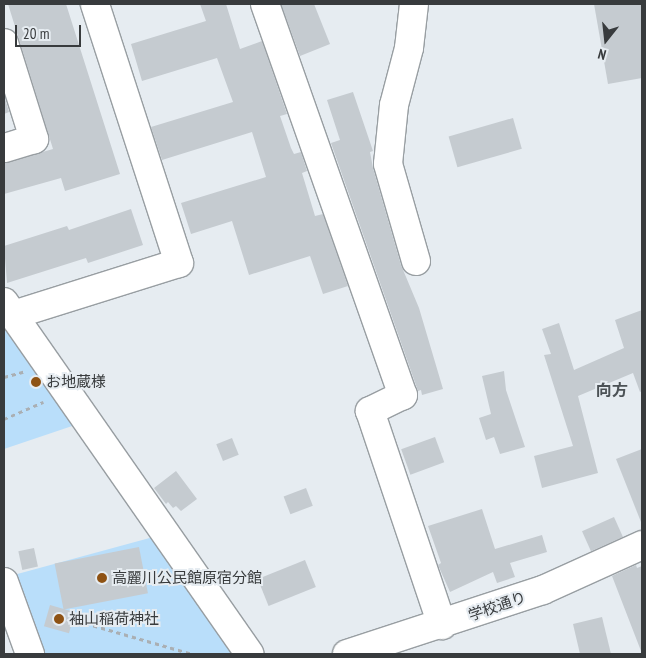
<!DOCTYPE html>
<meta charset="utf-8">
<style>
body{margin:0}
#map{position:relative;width:646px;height:658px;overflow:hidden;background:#e6ecf1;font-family:"PT Sans Narrow","Noto Sans JP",sans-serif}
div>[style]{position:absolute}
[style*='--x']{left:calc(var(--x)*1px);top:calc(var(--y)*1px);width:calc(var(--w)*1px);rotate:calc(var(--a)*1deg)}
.green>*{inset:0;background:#b9defa}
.building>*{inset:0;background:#c5cbd0;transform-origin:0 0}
.path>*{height:3px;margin-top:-1.5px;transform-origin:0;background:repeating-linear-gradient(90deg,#aaafb3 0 4px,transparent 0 8px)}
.roads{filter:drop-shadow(1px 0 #989ea2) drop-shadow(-1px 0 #989ea2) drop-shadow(0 1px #989ea2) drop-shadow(0 -1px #989ea2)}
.minor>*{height:28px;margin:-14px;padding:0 14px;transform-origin:14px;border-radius:14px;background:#fff}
.dots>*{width:14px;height:14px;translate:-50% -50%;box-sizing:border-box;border:2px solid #e6ecf1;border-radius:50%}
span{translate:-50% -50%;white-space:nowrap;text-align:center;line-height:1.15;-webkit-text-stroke:4px #e6ecf1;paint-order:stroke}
.poi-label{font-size:15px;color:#383b3d}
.left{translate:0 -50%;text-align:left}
.street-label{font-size:15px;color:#383b3d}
.neighbourhood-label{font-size:16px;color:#4c5256;font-weight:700}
.frame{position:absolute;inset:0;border:5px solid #383b3d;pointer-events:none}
.north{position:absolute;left:581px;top:15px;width:50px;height:50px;-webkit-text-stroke:4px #e6ecf1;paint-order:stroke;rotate:196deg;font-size:14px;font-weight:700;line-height:20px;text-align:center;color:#383b3d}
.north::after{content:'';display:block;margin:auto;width:18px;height:22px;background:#383b3d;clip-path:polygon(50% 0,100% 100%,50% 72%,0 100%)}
.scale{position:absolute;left:15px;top:25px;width:66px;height:22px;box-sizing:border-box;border:2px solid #383b3d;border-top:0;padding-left:6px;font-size:15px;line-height:18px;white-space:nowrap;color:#383b3d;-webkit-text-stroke:4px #e6ecf1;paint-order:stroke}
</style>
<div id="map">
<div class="green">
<div style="clip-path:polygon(4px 309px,84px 422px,4px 449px)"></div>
<div style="clip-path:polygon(157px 536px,246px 654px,38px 654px,10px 576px)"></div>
</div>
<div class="building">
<div style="clip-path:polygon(8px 4px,66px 4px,120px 174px,65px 191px,61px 178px,4px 194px,4px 163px,53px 149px)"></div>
<div style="clip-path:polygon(200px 4px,226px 4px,240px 49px,262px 41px,287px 114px,280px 116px,291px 148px,294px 154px,301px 152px,307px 171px,302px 173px,315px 216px,323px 214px,348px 286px,323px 294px,310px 256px,249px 275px,232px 221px,191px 234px,181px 203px,266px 177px,252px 132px,162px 160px,151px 127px,233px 102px,217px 58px,142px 81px,131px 44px,206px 21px)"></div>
<div style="clip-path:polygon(281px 4px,314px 4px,330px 44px,300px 56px)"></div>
<div style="clip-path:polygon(594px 4px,642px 4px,642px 78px,608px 84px)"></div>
<div style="clip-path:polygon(353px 92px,373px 151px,370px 152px,373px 168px,401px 265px,419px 308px,443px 389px,422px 395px,421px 390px,418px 391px,331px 143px,340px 140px,327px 100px)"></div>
<div style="clip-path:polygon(4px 95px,9px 112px,4px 114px)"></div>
<div style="left:513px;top:118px;width:32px;height:67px;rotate:74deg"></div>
<div style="clip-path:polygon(131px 209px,143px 245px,88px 263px,86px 258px,7px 283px,4px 246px,67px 226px,69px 230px)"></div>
<div style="clip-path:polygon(642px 310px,642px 391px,640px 392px,633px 373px,578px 396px,598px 473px,542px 488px,534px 456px,573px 446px,544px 355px,551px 354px,542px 329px,559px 323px,574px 370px,624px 348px,615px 320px)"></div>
<div style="clip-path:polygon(504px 371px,506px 390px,525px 447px,500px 454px,494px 437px,486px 440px,479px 418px,491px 414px,482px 376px)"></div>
<div style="left:435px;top:437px;width:27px;height:36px;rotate:70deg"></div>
<div style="left:232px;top:438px;width:18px;height:17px;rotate:68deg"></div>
<div style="clip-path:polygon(642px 449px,642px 522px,641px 522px,616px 459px)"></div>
<div style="clip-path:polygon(176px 471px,197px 499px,181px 511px,176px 506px,173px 508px,168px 502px,166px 504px,154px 488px)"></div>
<div style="left:306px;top:488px;width:19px;height:24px;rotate:69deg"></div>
<div style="clip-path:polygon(482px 509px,495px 549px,542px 535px,547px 552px,510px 563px,515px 577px,497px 583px,493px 572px,450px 592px,438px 565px,441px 563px,428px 526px)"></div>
<div style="left:614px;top:517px;width:22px;height:35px;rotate:66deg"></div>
<div style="left:139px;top:547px;width:47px;height:86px;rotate:79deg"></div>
<div style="left:34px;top:548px;width:19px;height:16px;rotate:78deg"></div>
<div style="left:305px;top:560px;width:29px;height:51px;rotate:68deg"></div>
<div style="clip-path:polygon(636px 565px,637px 568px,642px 566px,641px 651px,612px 576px)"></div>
<div style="left:50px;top:605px;width:26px;height:22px;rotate:16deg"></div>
<div style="clip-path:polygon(602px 617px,611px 654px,580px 654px,573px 624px)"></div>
</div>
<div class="path">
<div style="--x:4;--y:377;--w:20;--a:-15"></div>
<div style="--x:4;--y:419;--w:43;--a:-23.6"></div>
<div style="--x:78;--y:621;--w:119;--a:16.1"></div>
</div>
<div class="roads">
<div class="minor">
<div style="--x:265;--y:4;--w:415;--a:70.6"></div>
<div style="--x:403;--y:395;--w:37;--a:154"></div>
<div style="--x:370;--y:411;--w:226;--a:71.4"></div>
<div style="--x:414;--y:4;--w:44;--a:96.5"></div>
<div style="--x:409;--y:48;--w:59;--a:104.7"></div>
<div style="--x:394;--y:105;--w:59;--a:95.8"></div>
<div style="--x:388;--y:164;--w:101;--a:73.9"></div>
<div style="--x:4;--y:43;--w:101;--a:72.6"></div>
<div style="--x:34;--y:139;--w:31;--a:163"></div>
<div style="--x:4;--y:302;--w:429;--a:55.1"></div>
<div style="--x:13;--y:315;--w:174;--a:-17.4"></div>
<div style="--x:179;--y:263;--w:272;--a:-108"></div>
<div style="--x:4;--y:582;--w:77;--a:70.1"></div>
<div style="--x:347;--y:654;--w:206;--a:-18.1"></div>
<div style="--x:543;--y:590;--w:109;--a:-24.4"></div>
</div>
</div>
<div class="dots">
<div style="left:36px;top:382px;background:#8e5213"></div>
<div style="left:102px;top:578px;background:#8e5213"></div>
<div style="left:59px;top:619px;background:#8e5213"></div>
</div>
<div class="poi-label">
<span class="left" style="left:46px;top:382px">お地蔵様</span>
<span class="left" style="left:112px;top:578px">高麗川公民館原宿分館</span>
<span class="left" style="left:69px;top:619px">袖山稲荷神社</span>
</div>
<div class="street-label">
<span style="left:497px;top:606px;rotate:-19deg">学校通り</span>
</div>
<div class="neighbourhood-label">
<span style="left:612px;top:390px">向方</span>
</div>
<div class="frame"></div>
<div class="north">N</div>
<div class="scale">20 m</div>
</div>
